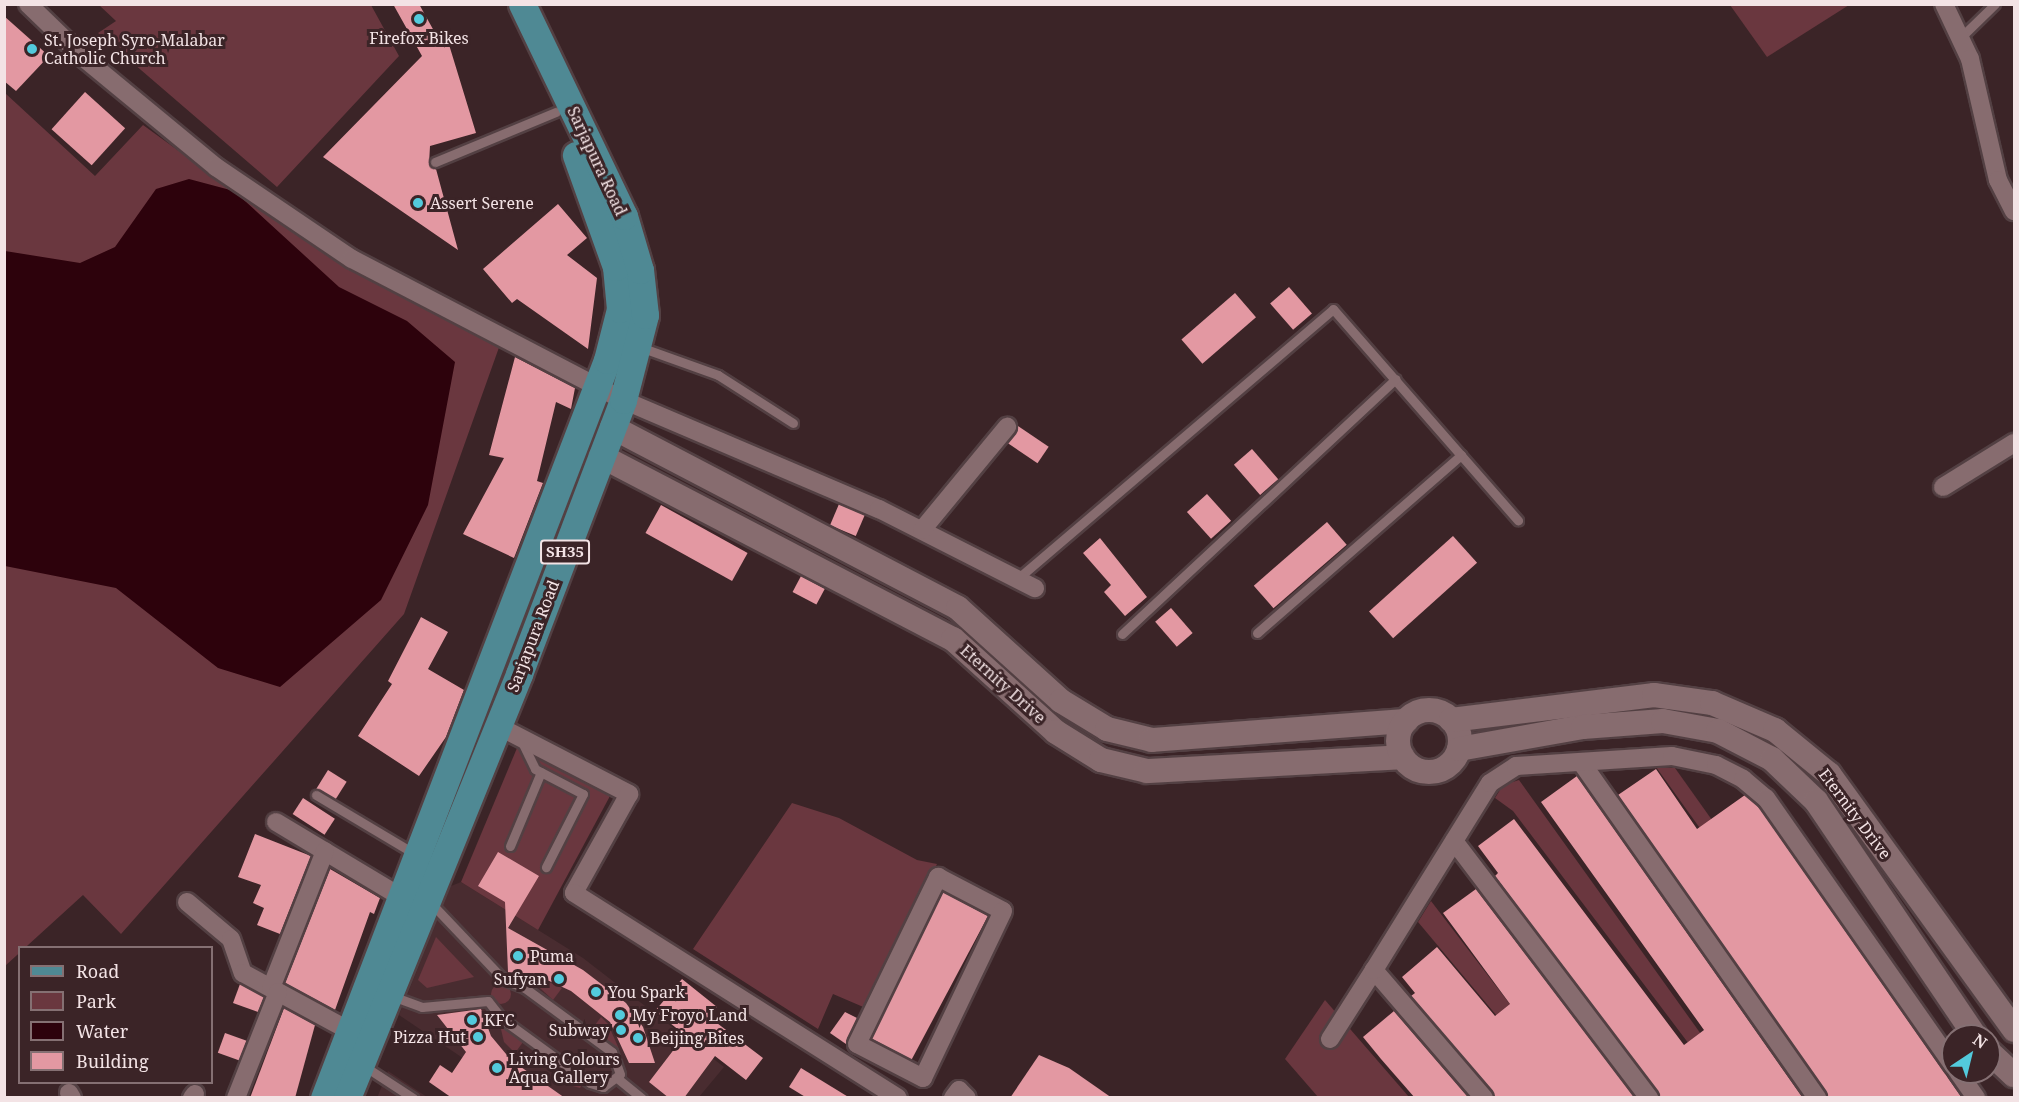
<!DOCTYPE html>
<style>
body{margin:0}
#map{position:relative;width:2019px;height:1102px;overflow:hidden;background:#3b2427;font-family:"Noto Serif",serif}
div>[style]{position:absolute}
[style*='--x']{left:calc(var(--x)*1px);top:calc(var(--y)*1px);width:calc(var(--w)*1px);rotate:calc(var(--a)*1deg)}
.built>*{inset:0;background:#492c30}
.green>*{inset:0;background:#6a373f}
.round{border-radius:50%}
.water>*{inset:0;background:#2d020c}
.building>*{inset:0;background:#e398a2;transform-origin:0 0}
.roads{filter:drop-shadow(2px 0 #534043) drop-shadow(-2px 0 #534043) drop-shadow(0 2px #534043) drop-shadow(0 -2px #534043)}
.lane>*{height:9px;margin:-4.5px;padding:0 4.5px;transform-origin:4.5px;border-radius:4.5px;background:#876c6f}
.street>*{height:18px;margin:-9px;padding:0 9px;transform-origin:9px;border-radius:9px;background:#876c6f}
.secondary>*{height:24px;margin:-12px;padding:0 12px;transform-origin:12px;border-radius:12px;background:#876c6f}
.secondary>.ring{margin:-12px;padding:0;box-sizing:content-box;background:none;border:24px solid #876c6f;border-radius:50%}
.primary>*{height:27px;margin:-13.5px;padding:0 13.5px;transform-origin:13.5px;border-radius:13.5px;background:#4f8994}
.dots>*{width:16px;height:16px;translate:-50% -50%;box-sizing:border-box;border:3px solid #3b2427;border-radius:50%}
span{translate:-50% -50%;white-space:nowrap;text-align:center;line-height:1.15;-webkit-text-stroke:6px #3b2427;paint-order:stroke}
.shield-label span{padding:2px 4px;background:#3b2427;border:2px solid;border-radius:4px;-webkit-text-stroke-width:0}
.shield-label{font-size:15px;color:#f3e3e5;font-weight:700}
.poi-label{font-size:16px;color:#f3e3e5}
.left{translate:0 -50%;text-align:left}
.right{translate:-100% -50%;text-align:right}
.street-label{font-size:16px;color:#f3e3e5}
.frame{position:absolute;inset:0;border:6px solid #f3e3e5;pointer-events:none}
.legend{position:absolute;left:18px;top:946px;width:195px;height:138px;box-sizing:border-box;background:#3b2427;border:2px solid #857073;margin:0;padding:8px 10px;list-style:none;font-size:18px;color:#f3e3e5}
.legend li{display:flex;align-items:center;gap:12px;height:30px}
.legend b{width:30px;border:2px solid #857073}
.north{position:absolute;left:1941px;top:1024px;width:60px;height:60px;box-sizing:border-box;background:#3b2427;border:2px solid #857073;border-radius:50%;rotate:35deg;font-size:16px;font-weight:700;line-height:24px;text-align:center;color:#f3e3e5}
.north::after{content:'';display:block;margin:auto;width:21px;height:27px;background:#53cadc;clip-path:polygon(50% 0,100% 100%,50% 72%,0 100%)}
</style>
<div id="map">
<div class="built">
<div style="clip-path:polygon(461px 882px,583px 958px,724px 1067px,699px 1097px,466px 1097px,482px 1071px,399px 1015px,451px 886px)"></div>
<div style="clip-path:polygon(388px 1071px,427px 1097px,377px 1098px)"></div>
</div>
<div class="green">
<div style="clip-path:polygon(99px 5px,371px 5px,399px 56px,277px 187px,98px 33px,116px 21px)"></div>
<div style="clip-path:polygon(1730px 5px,1849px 5px,1767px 57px)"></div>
<div style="clip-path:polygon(5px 93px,95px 176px,143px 125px,234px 191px,345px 260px,502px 339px,404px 614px,121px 934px,83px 895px,5px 966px)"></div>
<div style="clip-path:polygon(517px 748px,610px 796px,538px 930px,461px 882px)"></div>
<div style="clip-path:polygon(1656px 767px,1675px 768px,1909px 1097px,1893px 1097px)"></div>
<div style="clip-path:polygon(1519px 780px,1746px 1097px,1729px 1097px,1513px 811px,1495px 798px,1503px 785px)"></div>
<div style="clip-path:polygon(792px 803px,839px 818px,917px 860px,937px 864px,868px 1009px,833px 994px,818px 1029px,693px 949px)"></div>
<div style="clip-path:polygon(1431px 901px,1581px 1097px,1565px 1097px,1418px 922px)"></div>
<div style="clip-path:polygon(436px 937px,474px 977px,427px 988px,418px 980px)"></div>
<div style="clip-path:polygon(529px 978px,551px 983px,562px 988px,553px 1000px)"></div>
<div class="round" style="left:491px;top:984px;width:20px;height:20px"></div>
<div style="clip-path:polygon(1325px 1000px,1409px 1097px,1318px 1097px,1285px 1059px)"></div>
<div style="clip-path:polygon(601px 1017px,608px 1024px,619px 1049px,592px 1029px)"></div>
<div style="clip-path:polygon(500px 1025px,523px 1042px,515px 1053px,504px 1042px)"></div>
<div style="clip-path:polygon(562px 1070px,582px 1085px,580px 1088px,554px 1081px)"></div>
</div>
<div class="water">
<div style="clip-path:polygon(189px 179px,234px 191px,339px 287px,407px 321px,455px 362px,428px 505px,381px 600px,280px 687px,218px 668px,116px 588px,5px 566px,5px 251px,80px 263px,115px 247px,156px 189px)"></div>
</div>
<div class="building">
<div style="clip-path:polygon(393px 4px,419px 4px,439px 40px,447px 38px,476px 133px,430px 146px,429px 164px,436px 169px,458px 250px,323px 157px,422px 56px)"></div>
<div style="clip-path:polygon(4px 16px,49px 56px,16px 91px,4px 81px)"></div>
<div style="left:85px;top:92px;width:54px;height:50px;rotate:42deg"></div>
<div style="clip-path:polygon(558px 204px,587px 238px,567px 255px,597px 278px,588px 349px,517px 299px,512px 303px,483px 269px)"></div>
<div style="left:1289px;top:287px;width:35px;height:25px;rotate:49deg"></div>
<div style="left:1235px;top:293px;width:32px;height:71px;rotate:49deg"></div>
<div style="clip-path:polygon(515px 357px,575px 388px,571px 409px,556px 402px,537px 481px,543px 483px,514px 558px,463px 534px,504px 458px,489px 455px)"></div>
<div style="left:1018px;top:426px;width:37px;height:20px;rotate:34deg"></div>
<div style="left:1252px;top:449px;width:40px;height:24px;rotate:49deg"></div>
<div style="left:1207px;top:494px;width:36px;height:27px;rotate:48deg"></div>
<div style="left:839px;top:504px;width:28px;height:23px;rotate:23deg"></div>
<div style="left:661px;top:505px;width:99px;height:32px;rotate:29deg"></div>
<div style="left:1327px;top:522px;width:30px;height:97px;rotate:49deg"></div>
<div style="left:1453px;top:536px;width:36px;height:113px;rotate:48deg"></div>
<div style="clip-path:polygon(1100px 538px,1147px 597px,1125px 616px,1104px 592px,1111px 585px,1083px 553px)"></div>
<div style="left:801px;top:576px;width:27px;height:18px;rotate:28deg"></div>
<div style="left:1171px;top:608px;width:33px;height:21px;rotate:49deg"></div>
<div style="clip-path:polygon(421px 617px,448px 632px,428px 669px,464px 690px,446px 737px,419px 776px,358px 736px,392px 684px,388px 681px)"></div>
<div style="clip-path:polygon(1656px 769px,1697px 829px,1745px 795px,1758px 806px,1962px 1098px,1828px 1098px,1618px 795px)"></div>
<div style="left:328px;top:770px;width:22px;height:22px;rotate:32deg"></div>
<div style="clip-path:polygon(1577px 776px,1803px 1098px,1660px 1098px,1495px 876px,1498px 873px,1478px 846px,1514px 819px,1684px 1045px,1704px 1030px,1541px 802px)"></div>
<div style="left:303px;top:798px;width:38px;height:19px;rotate:33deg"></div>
<div style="clip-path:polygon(255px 834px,311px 856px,280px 934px,257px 925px,264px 908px,253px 903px,261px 885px,238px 877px)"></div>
<div style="clip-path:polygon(498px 852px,539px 876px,508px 928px,583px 970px,626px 1003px,643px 1027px,655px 1063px,629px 1063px,610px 1022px,571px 991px,534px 974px,508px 972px,505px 902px,478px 886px)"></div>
<div style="clip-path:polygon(330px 869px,380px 898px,374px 914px,370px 912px,335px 1010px,285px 983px)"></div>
<div style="clip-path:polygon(1476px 889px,1635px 1098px,1495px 1098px,1411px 996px,1415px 993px,1402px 977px,1437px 947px,1495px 1016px,1510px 1004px,1443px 913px)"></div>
<div style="left:943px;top:892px;width:51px;height:163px;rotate:28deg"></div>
<div style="clip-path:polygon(682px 979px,717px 1007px,709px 1017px,763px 1058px,746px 1080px,715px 1056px,684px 1098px,669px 1098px,649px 1082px,685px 1035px,655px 1011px)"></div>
<div style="clip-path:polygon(240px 984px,264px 997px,258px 1012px,233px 1003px)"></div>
<div style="clip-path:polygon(284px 1008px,315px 1025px,295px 1098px,250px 1098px)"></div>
<div style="clip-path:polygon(481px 1009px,491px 1036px,511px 1060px,565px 1098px,452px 1098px,429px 1082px,440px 1065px,452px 1073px,466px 1052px,437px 1015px)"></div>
<div style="clip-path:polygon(1394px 1011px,1469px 1098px,1415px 1098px,1381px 1059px,1363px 1037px)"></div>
<div style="clip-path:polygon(845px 1012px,857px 1018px,846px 1044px,830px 1033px)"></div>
<div style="left:225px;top:1033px;width:23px;height:21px;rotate:20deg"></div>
<div style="clip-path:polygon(1039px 1055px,1069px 1068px,1112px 1098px,1010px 1098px)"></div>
<div style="clip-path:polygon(801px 1068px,850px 1098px,807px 1098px,789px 1087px)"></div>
</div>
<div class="roads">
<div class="lane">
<div style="--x:1959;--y:39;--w:50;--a:-44.2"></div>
<div style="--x:435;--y:162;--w:131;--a:-22.5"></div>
<div style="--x:640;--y:347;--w:83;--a:19.7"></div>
<div style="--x:718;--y:375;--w:89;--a:32.6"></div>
<div style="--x:1016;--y:580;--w:417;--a:-40.5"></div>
<div style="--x:1333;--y:309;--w:281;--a:48.8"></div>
<div style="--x:1257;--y:633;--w:271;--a:-41.1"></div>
<div style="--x:1122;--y:634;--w:374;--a:-43"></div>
<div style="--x:521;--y:740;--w:32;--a:64"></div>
<div style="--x:535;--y:769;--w:54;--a:27.5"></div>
<div style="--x:583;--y:794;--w:82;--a:116.9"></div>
<div style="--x:316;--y:795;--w:115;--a:30.8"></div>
<div style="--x:510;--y:846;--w:80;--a:-67.3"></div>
<div style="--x:392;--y:996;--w:32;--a:20"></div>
<div style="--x:422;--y:1007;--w:66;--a:-5.2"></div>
<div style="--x:488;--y:1001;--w:23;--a:52"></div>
<div style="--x:502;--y:1019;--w:109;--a:36"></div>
<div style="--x:590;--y:1083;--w:14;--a:17"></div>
<div style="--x:603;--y:1087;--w:21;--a:-37"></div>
<div style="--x:620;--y:1074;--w:23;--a:-110"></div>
<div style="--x:612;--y:1052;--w:108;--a:-143.7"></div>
<div style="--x:525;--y:988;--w:22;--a:-159"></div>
<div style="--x:504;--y:980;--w:106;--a:-133.5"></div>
<div style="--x:364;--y:1066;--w:59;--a:33.1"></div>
<div style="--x:617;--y:1078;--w:32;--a:39"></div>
</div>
<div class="street">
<div style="--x:28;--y:4;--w:79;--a:44"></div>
<div style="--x:85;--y:59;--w:170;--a:39.5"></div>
<div style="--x:216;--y:167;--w:164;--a:34.1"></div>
<div style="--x:352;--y:259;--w:305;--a:27.5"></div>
<div style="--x:623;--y:400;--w:278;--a:23.1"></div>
<div style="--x:879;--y:509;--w:175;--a:26.9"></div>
<div style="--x:1944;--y:4;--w:61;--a:64.7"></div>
<div style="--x:1970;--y:59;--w:124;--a:77"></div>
<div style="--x:1998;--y:180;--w:35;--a:63"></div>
<div style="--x:1943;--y:487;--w:84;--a:-31.8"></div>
<div style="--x:922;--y:530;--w:134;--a:-50.5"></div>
<div style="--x:498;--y:726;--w:148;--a:27.4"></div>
<div style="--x:629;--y:794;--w:113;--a:119.1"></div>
<div style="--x:574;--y:893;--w:383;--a:32.3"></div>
<div style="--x:1581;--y:762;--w:411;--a:54.9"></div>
<div style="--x:276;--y:822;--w:146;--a:31"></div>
<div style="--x:1454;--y:841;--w:323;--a:52.8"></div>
<div style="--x:938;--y:877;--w:73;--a:27.6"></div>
<div style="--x:1003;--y:911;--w:185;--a:115.6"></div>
<div style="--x:923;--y:1078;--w:74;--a:-152.7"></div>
<div style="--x:857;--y:1044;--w:186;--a:-64.1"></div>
<div style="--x:187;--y:902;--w:57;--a:40.1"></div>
<div style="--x:231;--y:939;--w:36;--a:71"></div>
<div style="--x:243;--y:973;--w:132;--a:28.5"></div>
<div style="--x:271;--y:988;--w:147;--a:-68.5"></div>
<div style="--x:1330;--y:1039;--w:82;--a:-57.5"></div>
<div style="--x:1958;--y:1072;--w:32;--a:55"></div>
<div style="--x:69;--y:1093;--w:6;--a:59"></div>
<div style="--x:192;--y:1098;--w:5;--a:-53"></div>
<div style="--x:236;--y:1098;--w:114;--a:-68.4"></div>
<div style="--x:953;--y:1098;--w:10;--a:-53"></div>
<div style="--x:959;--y:1090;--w:11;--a:45"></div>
<div style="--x:1484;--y:1098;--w:169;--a:-130.7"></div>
<div style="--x:1374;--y:970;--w:220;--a:-58.2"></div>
<div style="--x:1490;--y:783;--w:31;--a:-33"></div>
<div style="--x:1516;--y:766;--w:156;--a:-3.7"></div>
<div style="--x:1672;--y:756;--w:45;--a:11.6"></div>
<div style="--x:1716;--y:765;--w:30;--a:27"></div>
<div style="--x:1743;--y:779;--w:30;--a:40"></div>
<div style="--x:1766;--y:798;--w:326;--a:55"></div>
</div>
<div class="secondary">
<div style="--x:612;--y:427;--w:390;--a:27.6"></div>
<div style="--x:958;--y:608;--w:139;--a:42.1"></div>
<div style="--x:1061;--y:701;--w:54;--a:31.3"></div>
<div style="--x:1107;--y:729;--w:46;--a:13.7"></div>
<div style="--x:1152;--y:740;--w:255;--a:-4.3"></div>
<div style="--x:601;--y:456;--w:397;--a:27.5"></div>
<div style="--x:953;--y:639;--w:139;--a:42.1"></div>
<div style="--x:1056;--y:732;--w:53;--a:31.9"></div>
<div style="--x:1101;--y:760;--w:47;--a:13.4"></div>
<div style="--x:1147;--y:771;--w:256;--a:-3.1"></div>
<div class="ring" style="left:1398px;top:710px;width:38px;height:38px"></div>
<div style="--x:1451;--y:720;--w:205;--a:-7"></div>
<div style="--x:1654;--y:695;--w:59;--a:7.9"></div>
<div style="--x:1712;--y:703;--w:69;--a:23.2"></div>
<div style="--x:1775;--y:730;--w:70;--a:39.2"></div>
<div style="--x:1829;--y:774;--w:316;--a:54.1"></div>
<div style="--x:1459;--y:749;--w:126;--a:-10.1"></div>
<div style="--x:1583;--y:727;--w:80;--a:-4.3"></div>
<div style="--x:1663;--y:721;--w:56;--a:10.3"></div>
<div style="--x:1718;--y:731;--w:61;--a:27.4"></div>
<div style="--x:1772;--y:759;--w:61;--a:43.7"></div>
<div style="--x:1816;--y:801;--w:284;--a:55.9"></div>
<div style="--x:1989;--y:1052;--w:34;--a:43"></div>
</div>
<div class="primary">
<div style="--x:324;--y:1098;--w:790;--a:-69.02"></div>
<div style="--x:607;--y:360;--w:53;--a:-75.7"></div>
<div style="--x:620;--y:309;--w:42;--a:-95.4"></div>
<div style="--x:616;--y:267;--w:119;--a:-109.7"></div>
<div style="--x:347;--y:1098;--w:458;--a:-67.9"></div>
<div style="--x:519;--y:674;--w:293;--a:-69.2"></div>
<div style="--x:623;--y:400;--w:88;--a:-75.5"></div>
<div style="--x:645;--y:315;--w:45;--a:-96.3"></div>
<div style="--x:640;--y:270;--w:56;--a:-106.5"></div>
<div style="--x:624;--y:216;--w:235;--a:-115.7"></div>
</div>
</div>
<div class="dots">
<div style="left:419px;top:19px;background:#53cadc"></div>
<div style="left:32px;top:49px;background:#53cadc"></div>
<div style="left:418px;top:203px;background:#53cadc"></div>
<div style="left:518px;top:956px;background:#53cadc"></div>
<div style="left:559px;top:979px;background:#53cadc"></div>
<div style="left:596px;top:992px;background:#53cadc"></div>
<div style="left:620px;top:1015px;background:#53cadc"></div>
<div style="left:472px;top:1020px;background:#53cadc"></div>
<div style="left:621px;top:1030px;background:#53cadc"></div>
<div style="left:478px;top:1037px;background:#53cadc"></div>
<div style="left:638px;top:1038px;background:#53cadc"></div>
<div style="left:497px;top:1068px;background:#53cadc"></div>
</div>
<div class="shield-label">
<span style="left:565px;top:552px">SH35</span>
</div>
<div class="poi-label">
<span style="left:419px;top:38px">Firefox Bikes</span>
<span class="left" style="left:44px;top:49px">St. Joseph Syro-Malabar<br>Catholic Church</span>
<span class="left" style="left:430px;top:203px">Assert Serene</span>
<span class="left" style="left:530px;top:956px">Puma</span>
<span class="right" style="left:547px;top:979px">Sufyan</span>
<span class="left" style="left:608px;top:992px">You Spark</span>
<span class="left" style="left:632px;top:1015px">My Froyo Land</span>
<span class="left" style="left:484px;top:1020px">KFC</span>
<span class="right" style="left:609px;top:1030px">Subway</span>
<span class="right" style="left:466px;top:1037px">Pizza Hut</span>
<span class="left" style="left:650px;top:1038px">Beijing Bites</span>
<span class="left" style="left:509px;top:1068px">Living Colours<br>Aqua Gallery</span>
</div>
<div class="street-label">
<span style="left:597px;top:161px;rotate:65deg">Sarjapura Road</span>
<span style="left:533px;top:636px;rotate:-69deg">Sarjapura Road</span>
<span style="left:1003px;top:684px;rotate:42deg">Eternity Drive</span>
<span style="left:1855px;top:814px;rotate:53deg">Eternity Drive</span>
</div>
<div class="frame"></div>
<ul class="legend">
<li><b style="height:8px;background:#4f8994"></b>Road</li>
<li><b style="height:16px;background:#6a373f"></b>Park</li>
<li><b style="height:16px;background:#2d020c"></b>Water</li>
<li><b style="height:16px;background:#e398a2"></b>Building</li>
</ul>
<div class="north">N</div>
</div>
